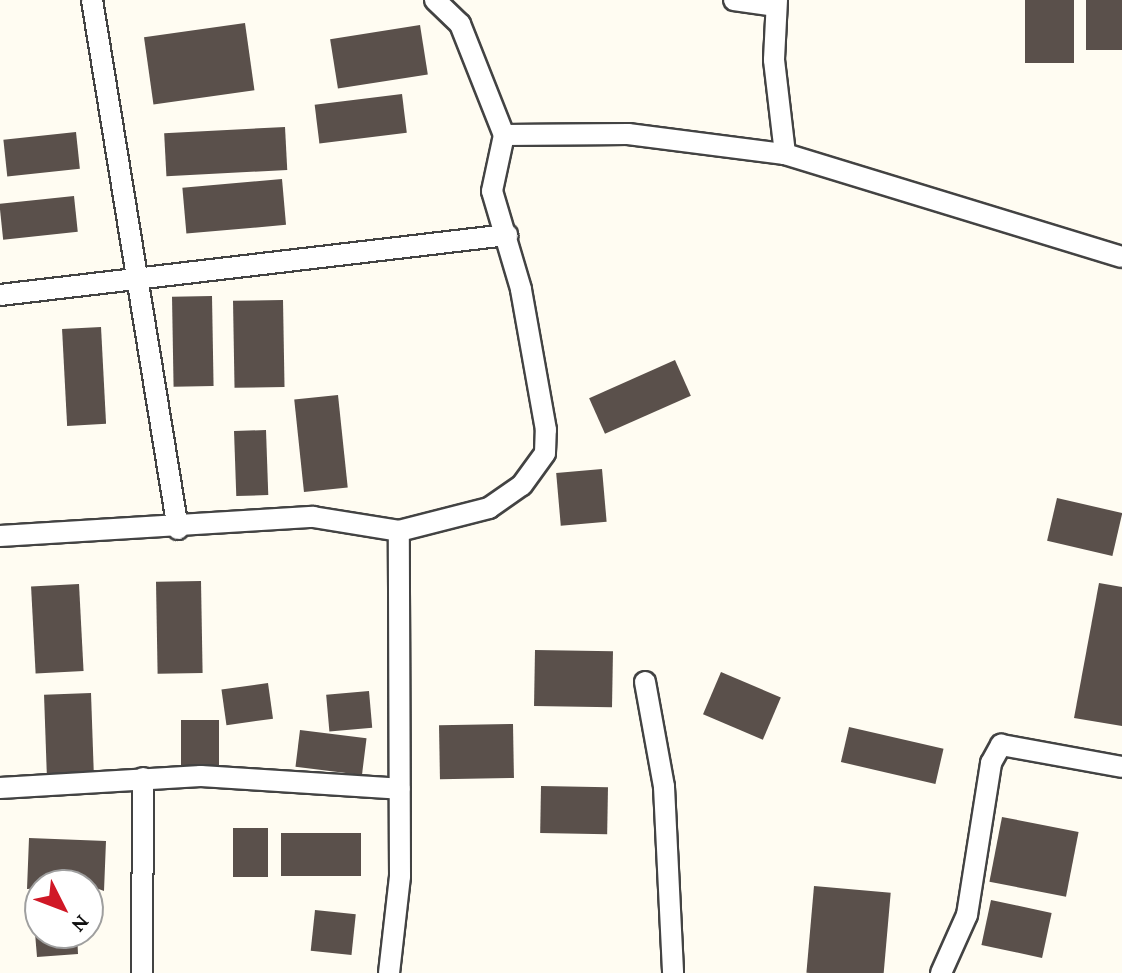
<!DOCTYPE html>
<style>
body{margin:0}
#map{position:relative;width:1122px;height:973px;overflow:hidden;background:#fffcf2;font-family:"Crimson Pro",serif}
div>[style]{position:absolute}
[style*='--x']{left:calc(var(--x)*1px);top:calc(var(--y)*1px);width:calc(var(--w)*1px);rotate:calc(var(--a)*1deg)}
.building>*{inset:0;background:#5a504b;transform-origin:0 0}
.roads{filter:drop-shadow(2px 0 #434343) drop-shadow(-2px 0 #434343) drop-shadow(0 2px #434343) drop-shadow(0 -2px #434343)}
.street>*{height:20px;margin:-10px;padding:0 10px;transform-origin:10px;border-radius:10px;background:#fff}
span{translate:-50% -50%;white-space:nowrap;text-align:center;line-height:1.15;-webkit-text-stroke:8px #fff;paint-order:stroke}
.north{position:absolute;left:24px;top:869px;width:80px;height:80px;box-sizing:border-box;background:#fff;border:2px solid #9f9f9f;border-radius:50%;rotate:132deg;font-size:22px;font-weight:700;line-height:32px;text-align:center;color:#101010}
.north::after{content:'';display:block;margin:auto;width:28px;height:36px;background:#d01826;clip-path:polygon(50% 0,100% 100%,50% 72%,0 100%)}
</style>
<div id="map">
<div class="building">
<div style="left:1025px;top:0;width:49px;height:63px"></div>
<div style="left:1086px;top:0;width:36px;height:50px"></div>
<div style="left:245px;top:23px;width:68px;height:102px;rotate:82deg"></div>
<div style="left:420px;top:25px;width:50px;height:91px;rotate:81deg"></div>
<div style="left:402px;top:94px;width:39px;height:88px;rotate:83deg"></div>
<div style="left:285px;top:127px;width:43px;height:121px;rotate:87deg"></div>
<div style="left:76px;top:132px;width:37px;height:73px;rotate:84deg"></div>
<div style="left:282px;top:179px;width:46px;height:100px;rotate:85deg"></div>
<div style="left:74px;top:196px;width:36px;height:75px;rotate:84deg"></div>
<div style="left:212px;top:296px;width:90px;height:40px;rotate:89deg"></div>
<div style="left:283px;top:300px;width:87px;height:50px;rotate:89deg"></div>
<div style="left:101px;top:327px;width:97px;height:39px;rotate:87deg"></div>
<div style="left:675px;top:360px;width:39px;height:94px;rotate:66deg"></div>
<div style="left:338px;top:395px;width:93px;height:44px;rotate:84deg"></div>
<div style="left:266px;top:430px;width:65px;height:32px;rotate:88deg"></div>
<div style="left:602px;top:469px;width:53px;height:46px;rotate:85deg"></div>
<div style="left:1057px;top:498px;width:67px;height:44px;rotate:13deg"></div>
<div style="left:201px;top:581px;width:92px;height:45px;rotate:89deg"></div>
<div style="clip-path:polygon(1099px 583px,1122px 587px,1122px 726px,1074px 718px)"></div>
<div style="left:79px;top:584px;width:87px;height:48px;rotate:87deg"></div>
<div style="left:535px;top:650px;width:78px;height:56px;rotate:1deg"></div>
<div style="left:721px;top:672px;width:65px;height:46px;rotate:23deg"></div>
<div style="left:268px;top:683px;width:36px;height:47px;rotate:82deg"></div>
<div style="left:369px;top:691px;width:37px;height:43px;rotate:85deg"></div>
<div style="left:91px;top:693px;width:81px;height:47px;rotate:88deg"></div>
<div style="left:219px;top:720px;width:45px;height:38px;rotate:90deg"></div>
<div style="left:513px;top:724px;width:54px;height:74px;rotate:89deg"></div>
<div style="left:849px;top:727px;width:97px;height:36px;rotate:13deg"></div>
<div style="left:300px;top:730px;width:67px;height:37px;rotate:7deg"></div>
<div style="left:541px;top:786px;width:67px;height:47px;rotate:1deg"></div>
<div style="left:1002px;top:817px;width:78px;height:66px;rotate:11deg"></div>
<div style="left:233px;top:828px;width:35px;height:49px"></div>
<div style="left:361px;top:833px;width:43px;height:80px;rotate:90deg"></div>
<div style="clip-path:polygon(29px 838px,106px 841px,104px 891px,88px 885px,27px 889px)"></div>
<div style="left:814px;top:886px;width:77px;height:87px;rotate:5deg"></div>
<div style="left:991px;top:900px;width:62px;height:46px;rotate:12deg"></div>
<div style="clip-path:polygon(40px 908px,40px 933px,77px 933px,78px 954px,37px 957px,33px 909px)"></div>
<div style="left:315px;top:910px;width:41px;height:41px;rotate:6deg"></div>
</div>
<div class="roads">
<div class="street">
<div style="--x:92;--y:0;--w:536;--a:80.77"></div>
<div style="--x:435;--y:0;--w:35;--a:44"></div>
<div style="--x:460;--y:24;--w:119;--a:68.4"></div>
<div style="--x:504;--y:135;--w:124;--a:-0.5"></div>
<div style="--x:628;--y:134;--w:158;--a:7.3"></div>
<div style="--x:785;--y:154;--w:352;--a:17"></div>
<div style="--x:734;--y:0;--w:41;--a:8.3"></div>
<div style="--x:777;--y:0;--w:60;--a:92.9"></div>
<div style="--x:774;--y:60;--w:95;--a:83.3"></div>
<div style="--x:0;--y:295;--w:511;--a:-6.75"></div>
<div style="--x:0;--y:536;--w:314;--a:-3.5"></div>
<div style="--x:313;--y:517;--w:87;--a:9.2"></div>
<div style="--x:399;--y:531;--w:93;--a:-14.3"></div>
<div style="--x:489;--y:508;--w:40;--a:-34.9"></div>
<div style="--x:522;--y:485;--w:39;--a:-54"></div>
<div style="--x:545;--y:453;--w:23;--a:-88"></div>
<div style="--x:546;--y:430;--w:143;--a:-100.1"></div>
<div style="--x:521;--y:289;--w:102;--a:-106.5"></div>
<div style="--x:492;--y:191;--w:57;--a:-77.9"></div>
<div style="--x:645;--y:682;--w:107;--a:79.7"></div>
<div style="--x:664;--y:787;--w:186;--a:87.2"></div>
<div style="--x:0;--y:788;--w:201;--a:-3.4"></div>
<div style="--x:201;--y:776;--w:199;--a:3.7"></div>
<div style="--x:142;--y:973;--w:195;--a:-89.7"></div>
<div style="--x:389;--y:973;--w:98;--a:-83.5"></div>
<div style="--x:400;--y:876;--w:345;--a:-90.2"></div>
<div style="--x:941;--y:973;--w:64;--a:-65.9"></div>
<div style="--x:967;--y:915;--w:154;--a:-81"></div>
<div style="--x:991;--y:763;--w:21;--a:-61"></div>
<div style="--x:1001;--y:745;--w:123;--a:10.3"></div>
</div>
</div>
<div class="north">N</div>
</div>
